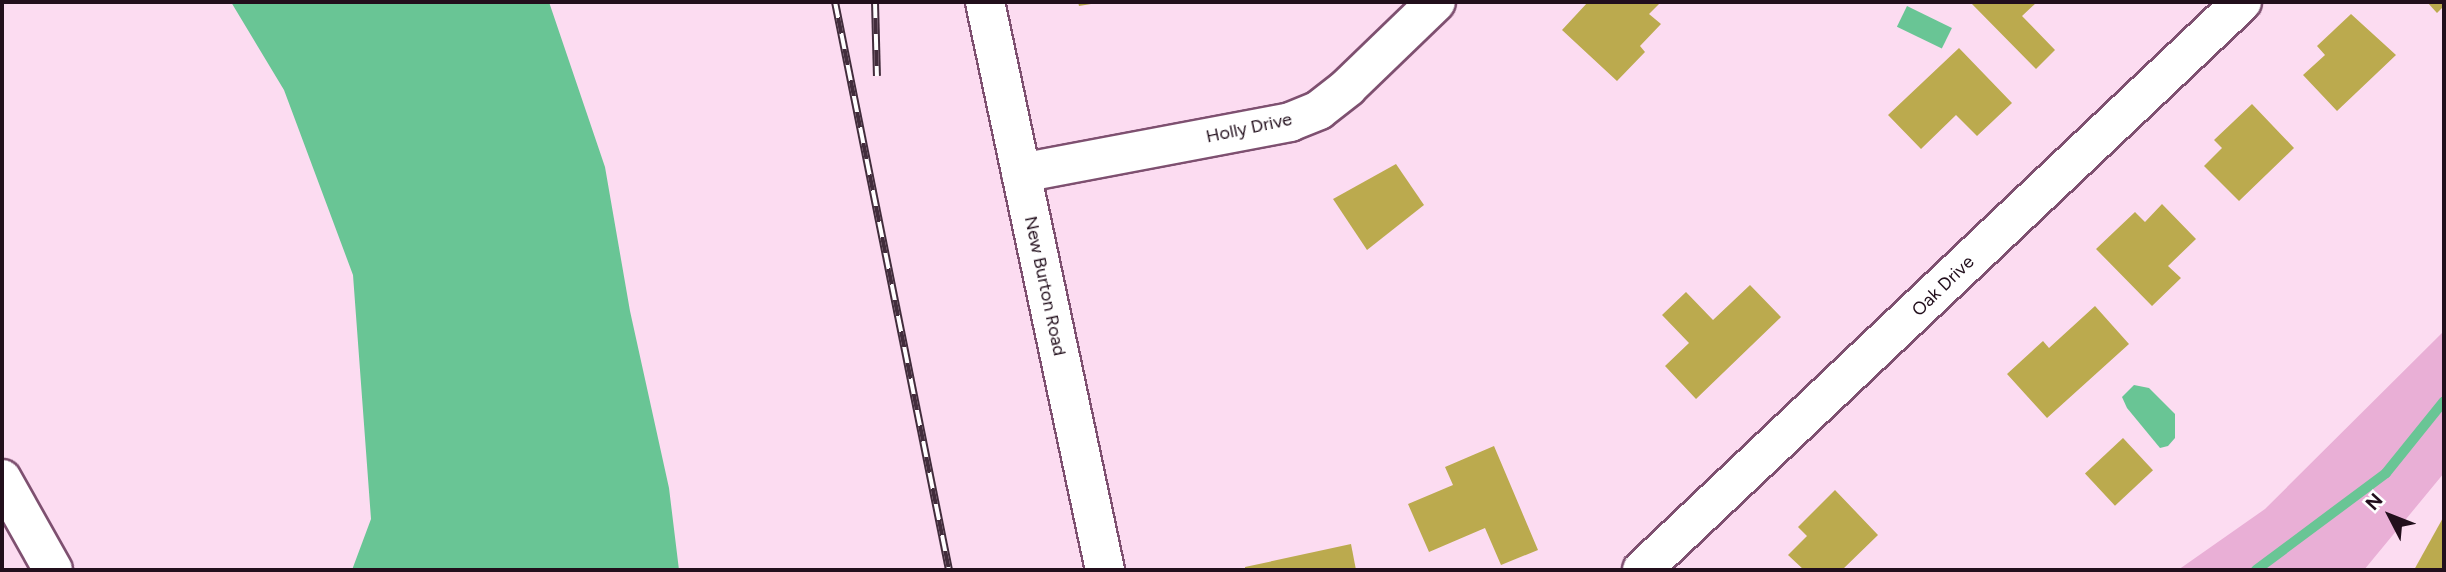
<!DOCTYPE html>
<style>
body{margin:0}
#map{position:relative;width:2446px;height:572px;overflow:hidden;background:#fcdcf1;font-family:Figtree,sans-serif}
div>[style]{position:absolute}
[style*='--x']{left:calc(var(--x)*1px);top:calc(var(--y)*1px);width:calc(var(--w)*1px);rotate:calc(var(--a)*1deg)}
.green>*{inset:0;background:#e9afd6}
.water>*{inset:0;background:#69c595;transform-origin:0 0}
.stream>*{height:10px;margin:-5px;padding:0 5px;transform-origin:5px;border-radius:5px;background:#69c595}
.building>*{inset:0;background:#bbaa4e;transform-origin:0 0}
.roads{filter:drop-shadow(2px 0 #7e5070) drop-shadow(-2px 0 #7e5070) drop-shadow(0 2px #7e5070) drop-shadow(0 -2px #7e5070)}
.minor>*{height:38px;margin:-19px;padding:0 19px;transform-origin:19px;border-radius:19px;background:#fff}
.major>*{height:38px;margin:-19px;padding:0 19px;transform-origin:19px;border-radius:19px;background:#fff}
.rail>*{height:8px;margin-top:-4px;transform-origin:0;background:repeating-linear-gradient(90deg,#fff 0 16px,#422d3c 0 32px);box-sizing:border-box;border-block:2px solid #422d3c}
span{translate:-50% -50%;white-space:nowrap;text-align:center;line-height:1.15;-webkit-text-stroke:6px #fff;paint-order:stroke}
.street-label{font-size:18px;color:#220f1c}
.frame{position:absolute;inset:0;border:4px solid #220f1c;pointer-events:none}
.north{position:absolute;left:2355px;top:481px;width:70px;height:70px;-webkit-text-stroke:5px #fff;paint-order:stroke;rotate:312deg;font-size:19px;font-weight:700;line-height:28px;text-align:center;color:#220f1c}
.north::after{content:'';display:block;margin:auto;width:24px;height:32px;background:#220f1c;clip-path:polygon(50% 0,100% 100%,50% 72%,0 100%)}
</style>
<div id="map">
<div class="green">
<div style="clip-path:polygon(2444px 331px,2444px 473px,2364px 570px,2178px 570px,2265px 509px)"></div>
</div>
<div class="water">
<div style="clip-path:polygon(231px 2px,549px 2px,605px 167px,630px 311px,669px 488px,679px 570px,352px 570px,371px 519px,353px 275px,284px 90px)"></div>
<div style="left:1907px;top:6px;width:50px;height:23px;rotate:26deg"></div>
<div style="clip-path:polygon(2134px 385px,2149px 388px,2175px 414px,2175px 438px,2168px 446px,2160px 448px,2127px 408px,2122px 397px)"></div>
</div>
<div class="stream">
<div style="--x:2256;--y:570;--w:162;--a:-36.7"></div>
<div style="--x:2386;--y:473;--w:92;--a:-51.1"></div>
</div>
<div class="building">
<div style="clip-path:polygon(1078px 2px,1097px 2px,1097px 3px,1079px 6px)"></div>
<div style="clip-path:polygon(1588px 2px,1661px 2px,1649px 14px,1661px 24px,1640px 46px,1645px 52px,1617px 81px,1562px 30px)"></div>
<div style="clip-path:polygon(1970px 2px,2037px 2px,2022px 16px,2055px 50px,2036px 69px)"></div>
<div style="clip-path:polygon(2427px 2px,2444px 2px,2444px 6px,2437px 13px)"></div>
<div style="clip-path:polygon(2351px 14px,2396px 55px,2337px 111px,2303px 75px,2325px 55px,2317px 46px)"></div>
<div style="clip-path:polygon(1959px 48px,2012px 103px,1977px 136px,1956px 115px,1921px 149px,1888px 115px)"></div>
<div style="clip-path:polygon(2252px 104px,2294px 148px,2239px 201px,2204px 166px,2222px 148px,2214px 140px)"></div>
<div style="clip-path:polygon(1396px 164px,1424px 205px,1367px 250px,1333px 199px)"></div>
<div style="clip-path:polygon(2162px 204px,2196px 239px,2168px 266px,2181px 278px,2152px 306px,2096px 249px,2135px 212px,2145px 222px)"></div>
<div style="clip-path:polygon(1750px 285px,1781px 317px,1696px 399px,1665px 366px,1689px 343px,1662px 315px,1686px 292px,1713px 320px)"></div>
<div style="clip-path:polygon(2095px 306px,2129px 344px,2047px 418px,2007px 374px,2043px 341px,2049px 348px)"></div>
<div style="left:2123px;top:438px;width:44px;height:52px;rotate:47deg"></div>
<div style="clip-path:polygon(1494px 446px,1538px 550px,1501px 565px,1485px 528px,1429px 552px,1408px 504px,1453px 485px,1445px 467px)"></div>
<div style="clip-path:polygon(1835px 490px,1878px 535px,1842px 570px,1804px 570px,1788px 555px,1807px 536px,1798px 527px)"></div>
<div style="clip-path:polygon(2444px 516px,2444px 570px,2414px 570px)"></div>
<div style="clip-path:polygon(1351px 544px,1356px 570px,1245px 570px,1245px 567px)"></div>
</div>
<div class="roads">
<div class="minor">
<div style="--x:985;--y:2;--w:581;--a:78.07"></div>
<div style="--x:1021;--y:173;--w:274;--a:-10.7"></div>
<div style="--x:1290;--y:122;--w:31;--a:-22"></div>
<div style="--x:1319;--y:110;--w:37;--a:-38"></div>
<div style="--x:1348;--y:87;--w:122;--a:-44"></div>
<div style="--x:1642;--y:570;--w:826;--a:-43.43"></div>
</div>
<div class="major">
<div style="--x:2;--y:479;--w:104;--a:60.7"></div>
</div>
</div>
<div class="rail">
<div style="--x:835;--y:2;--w:579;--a:78.65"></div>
<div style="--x:875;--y:2;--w:74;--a:88.5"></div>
</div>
<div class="street-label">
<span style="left:1249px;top:128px;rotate:-12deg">Holly Drive</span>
<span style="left:1045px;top:286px;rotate:78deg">New Burton Road</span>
<span style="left:1943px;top:286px;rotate:-44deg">Oak Drive</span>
</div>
<div class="frame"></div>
<div class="north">N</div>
</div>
